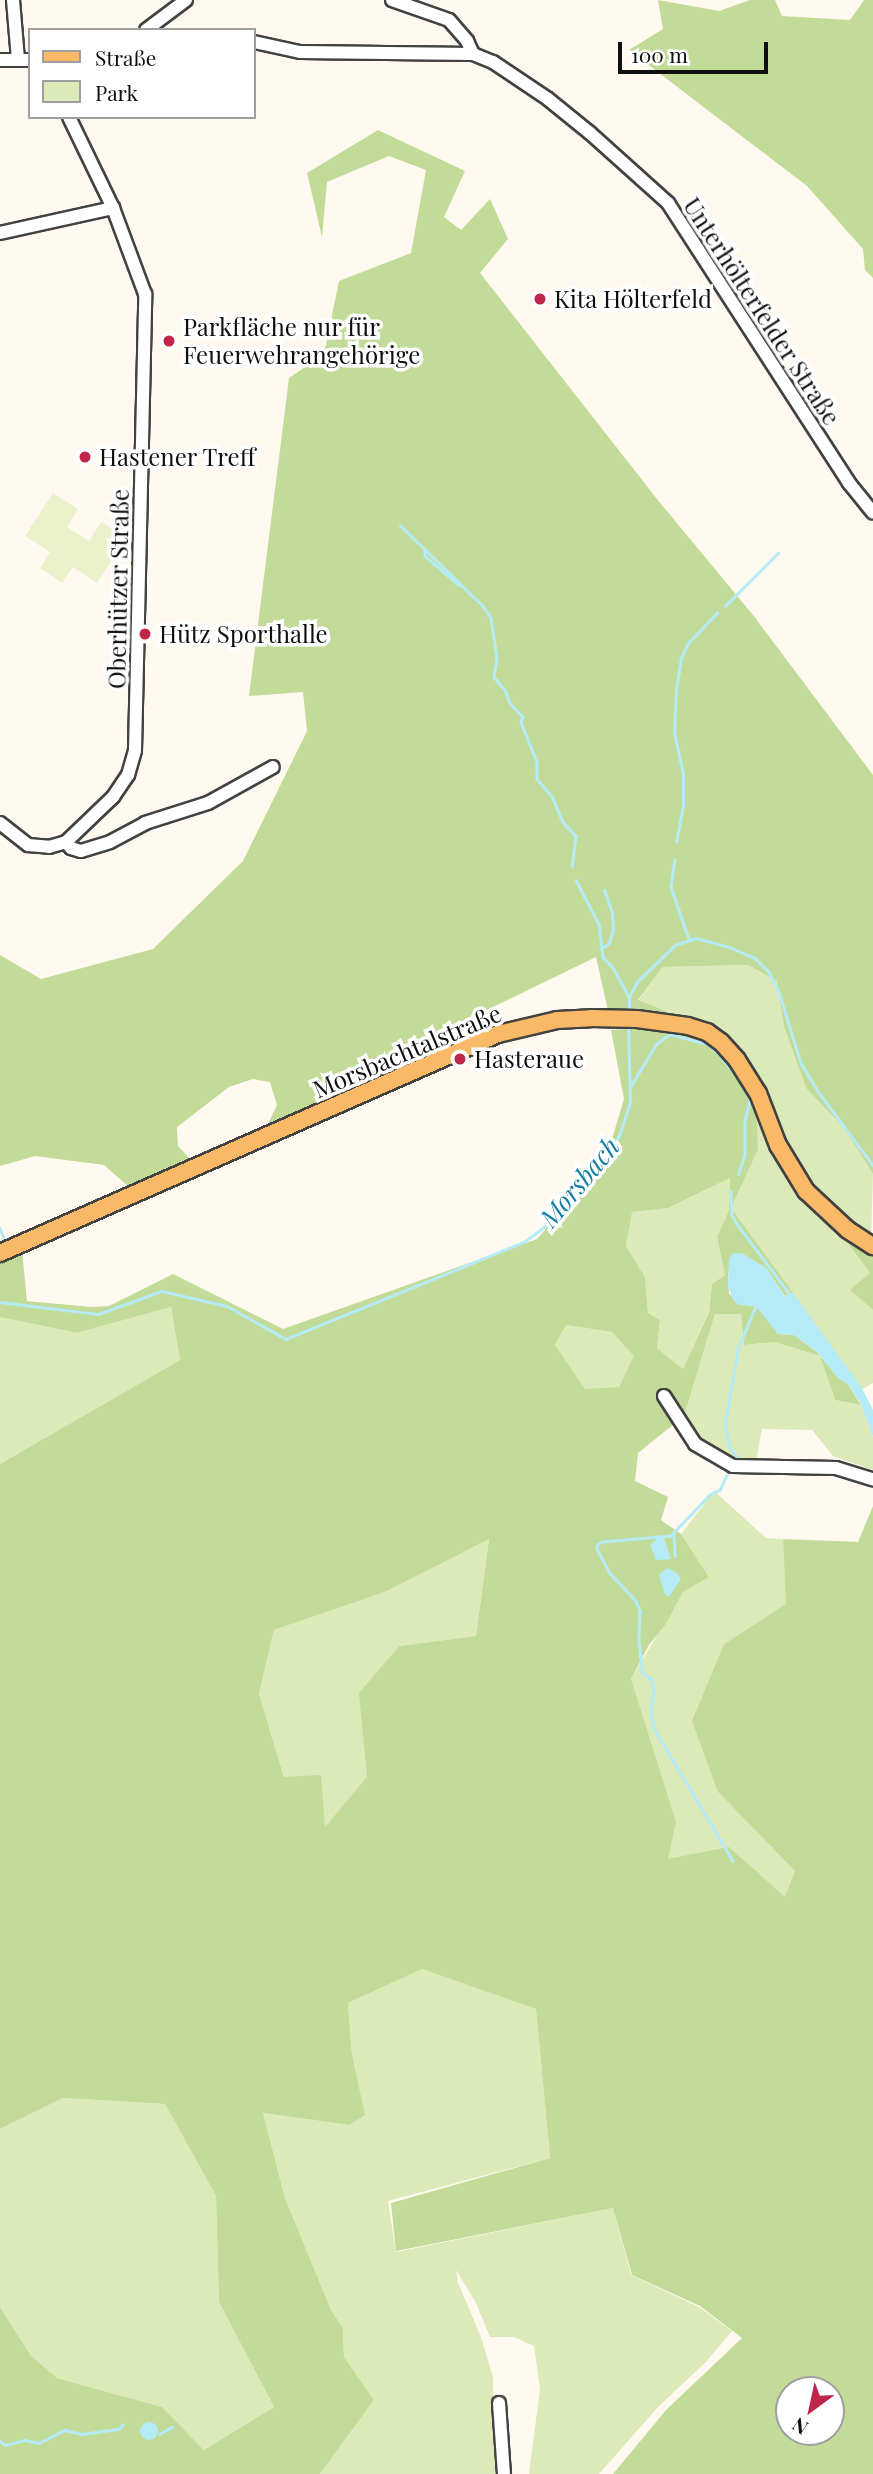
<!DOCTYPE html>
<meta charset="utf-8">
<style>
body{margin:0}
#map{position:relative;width:873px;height:2474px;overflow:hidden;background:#fff9f0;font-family:"Playfair Display",serif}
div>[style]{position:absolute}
.green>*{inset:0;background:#dceab9}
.forest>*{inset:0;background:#c3db98}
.pitch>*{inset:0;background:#ebf1cb}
.water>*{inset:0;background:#b4ebf7}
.round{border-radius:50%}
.stream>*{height:2.5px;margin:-1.25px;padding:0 1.25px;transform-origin:1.25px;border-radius:1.25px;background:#b4ebf7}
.roads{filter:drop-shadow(2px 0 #424242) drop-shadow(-2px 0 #424242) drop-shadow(0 2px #424242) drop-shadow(0 -2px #424242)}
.minor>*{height:12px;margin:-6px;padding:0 6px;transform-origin:6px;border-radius:6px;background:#fff}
.major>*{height:16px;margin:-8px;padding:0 8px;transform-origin:8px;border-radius:8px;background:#f9b966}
.dots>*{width:19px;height:19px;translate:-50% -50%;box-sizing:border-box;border:4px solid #fff;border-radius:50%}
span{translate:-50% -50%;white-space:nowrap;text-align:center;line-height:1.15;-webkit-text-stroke:7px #fff;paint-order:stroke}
.poi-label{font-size:24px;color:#0f0f0f}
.left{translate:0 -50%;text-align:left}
.street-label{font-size:24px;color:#0f0f0f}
.water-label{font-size:26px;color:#1680a2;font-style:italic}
.legend{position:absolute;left:28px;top:28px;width:228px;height:91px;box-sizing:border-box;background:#fff;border:2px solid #9f9f9f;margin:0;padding:9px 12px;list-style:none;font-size:21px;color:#0f0f0f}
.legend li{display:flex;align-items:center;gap:14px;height:35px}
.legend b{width:35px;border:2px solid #9f9f9f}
.north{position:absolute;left:775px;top:2376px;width:70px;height:70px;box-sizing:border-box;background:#fff;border:2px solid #9f9f9f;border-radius:50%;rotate:213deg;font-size:19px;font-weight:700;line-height:28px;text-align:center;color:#0f0f0f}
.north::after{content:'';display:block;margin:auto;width:24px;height:32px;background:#c0254a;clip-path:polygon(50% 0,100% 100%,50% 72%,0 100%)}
.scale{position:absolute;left:618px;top:42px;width:150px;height:32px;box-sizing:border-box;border:4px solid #0f0f0f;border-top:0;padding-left:9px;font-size:21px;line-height:24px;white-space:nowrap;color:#0f0f0f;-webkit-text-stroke:5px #fff;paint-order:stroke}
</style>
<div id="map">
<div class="green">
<div style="clip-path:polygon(748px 965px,777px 981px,784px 1027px,806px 1088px,844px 1128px,873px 1174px,870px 1274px,851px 1290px,873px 1310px,873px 1383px,861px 1390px,731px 1208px,758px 1150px,672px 1031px,670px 1012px,638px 1001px,663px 967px)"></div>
<div style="clip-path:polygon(730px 1178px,729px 1210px,717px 1237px,725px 1275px,712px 1284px,709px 1311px,683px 1369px,657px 1348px,660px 1320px,648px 1313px,645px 1277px,626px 1246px,631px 1212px,668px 1208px)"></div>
<div style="clip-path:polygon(171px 1307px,180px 1360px,0 1464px,0 1317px,77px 1333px)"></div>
<div style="clip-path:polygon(715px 1314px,741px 1314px,744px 1345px,775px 1342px,820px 1356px,835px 1400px,861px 1405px,873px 1437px,873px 1470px,833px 1456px,812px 1430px,762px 1429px,756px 1461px,733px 1461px,702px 1446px,684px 1416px)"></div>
<div style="clip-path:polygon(566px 1325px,612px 1332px,635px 1356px,619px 1387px,585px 1390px,555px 1345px)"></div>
<div style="clip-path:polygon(714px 1491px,766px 1538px,783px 1539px,787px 1604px,724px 1644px,718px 1792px,795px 1871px,785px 1897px,668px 1860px,631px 1679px,683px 1592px,709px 1577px,681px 1534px)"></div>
<div style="clip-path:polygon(489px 1538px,476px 1636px,399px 1646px,360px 1693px,368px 1777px,324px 1828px,284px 1777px,259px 1694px,274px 1630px,385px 1592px)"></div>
<div style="clip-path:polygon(422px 1969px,536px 2009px,550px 2158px,388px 2201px,396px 2252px,613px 2208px,631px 2275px,699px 2307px,732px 2331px,706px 2362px,658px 2407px,599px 2474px,529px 2474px,540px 2389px,534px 2346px,514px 2337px,490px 2337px,475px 2301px,456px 2270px,458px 2283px,481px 2337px,493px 2377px,493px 2432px,500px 2474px,320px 2474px,374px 2400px,344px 2357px,343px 2328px,331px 2310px,285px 2198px,263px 2113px,349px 2125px,352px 2055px,348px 2003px)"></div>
<div style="clip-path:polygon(63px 2098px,165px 2104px,216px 2196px,219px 2302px,274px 2407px,204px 2450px,162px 2407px,57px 2378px,31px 2356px,0 2307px,0 2129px)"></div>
</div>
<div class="forest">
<div style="clip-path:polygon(658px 0,719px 11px,750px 0,775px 0,782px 16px,850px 20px,864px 0,873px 0,873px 278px,865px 270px,863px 249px,807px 186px,629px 50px,663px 29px)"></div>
<div style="clip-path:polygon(378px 130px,465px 171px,444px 217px,461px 230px,490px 199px,508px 239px,480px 273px,657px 499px,753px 615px,873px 775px,873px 1174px,844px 1128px,806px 1088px,784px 1027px,777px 981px,748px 965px,663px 967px,638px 1000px,671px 1013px,608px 1011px,596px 957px,458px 1024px,430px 1042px,423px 1060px,266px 1128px,277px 1105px,270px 1082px,253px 1079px,229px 1087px,177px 1127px,178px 1146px,193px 1162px,129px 1187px,104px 1165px,35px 1156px,0 1166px,0 955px,41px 979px,153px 949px,243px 861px,307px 731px,303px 692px,249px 696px,289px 378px,324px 354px,339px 281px,411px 253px,426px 170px,389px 156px,327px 182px,322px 237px,307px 173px)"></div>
<div style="clip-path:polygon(evenodd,639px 1028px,672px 1031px,704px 1040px,731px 1062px,756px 1107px,758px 1150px,731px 1208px,793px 1293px,785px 1296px,766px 1268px,740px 1253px,733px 1253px,728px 1274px,729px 1294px,749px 1306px,756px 1305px,762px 1310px,778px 1334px,794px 1335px,817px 1352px,839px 1379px,846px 1381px,861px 1405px,835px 1400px,820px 1356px,775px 1342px,744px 1345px,741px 1314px,715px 1314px,684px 1416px,638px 1453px,635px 1481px,668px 1497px,661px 1520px,681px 1534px,709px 1577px,683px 1592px,665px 1625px,649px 1645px,631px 1679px,676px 1822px,668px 1859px,729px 1847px,785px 1897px,795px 1871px,718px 1792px,692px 1721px,724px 1644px,786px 1604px,783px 1539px,858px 1542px,873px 1506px,873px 2474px,613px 2474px,666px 2410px,742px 2338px,700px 2306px,632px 2275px,613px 2208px,396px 2251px,391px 2203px,550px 2158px,536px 2009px,422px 1969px,348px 2003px,352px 2055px,365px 2115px,349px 2125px,263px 2113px,285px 2198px,331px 2310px,343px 2328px,344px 2357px,374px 2400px,320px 2474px,0 2474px,0 2307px,31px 2356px,57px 2378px,162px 2407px,204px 2450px,274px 2407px,219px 2302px,216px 2196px,165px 2104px,63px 2098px,0 2129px,0 1464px,180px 1360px,171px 1307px,77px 1333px,0 1317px,0 1260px,22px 1250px,27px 1301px,91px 1307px,109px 1306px,173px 1274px,283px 1329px,537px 1239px,606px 1159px,624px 1099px,611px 1030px,639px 1028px,730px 1178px,729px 1210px,717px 1237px,725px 1275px,712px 1284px,709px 1312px,683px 1369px,657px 1348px,660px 1320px,648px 1313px,645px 1277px,626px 1246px,632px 1212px,668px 1208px,730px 1178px,639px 1028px,566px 1325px,612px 1332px,634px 1356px,619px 1387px,585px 1389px,555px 1345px,566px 1325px,639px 1028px,489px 1539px,476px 1636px,399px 1646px,359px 1693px,367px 1777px,325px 1827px,321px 1775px,284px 1777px,259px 1694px,274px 1630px,385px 1592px,489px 1539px,639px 1028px,789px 2390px,831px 2390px,831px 2432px,789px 2432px,789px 2390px)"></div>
<div style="clip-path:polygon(843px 1236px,873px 1249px,873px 1310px,850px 1290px,870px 1273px)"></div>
</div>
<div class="pitch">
<div style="clip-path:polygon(53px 493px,78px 509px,67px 527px,89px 541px,101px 522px,126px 538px,97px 583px,73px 567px,62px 583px,40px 568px,50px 552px,25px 536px)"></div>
</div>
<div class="water">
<div style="clip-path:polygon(742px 1253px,766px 1268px,785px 1296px,793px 1293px,862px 1388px,873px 1410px,873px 1437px,860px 1402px,848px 1384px,839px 1379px,817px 1352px,794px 1335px,778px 1334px,756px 1306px,739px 1305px,733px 1300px,728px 1286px,729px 1259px,733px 1253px)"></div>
<div style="clip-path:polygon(659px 1537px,664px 1538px,671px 1559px,656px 1560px,650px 1545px)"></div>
<div style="clip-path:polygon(667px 1568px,677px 1573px,681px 1579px,669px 1597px,665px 1594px,659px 1575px)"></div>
<div class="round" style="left:140px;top:2422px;width:18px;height:18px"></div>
</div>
<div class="stream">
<div style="left:400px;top:525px;width:116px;rotate:44.3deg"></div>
<div style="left:483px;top:606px;width:14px;rotate:56deg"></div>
<div style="left:491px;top:618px;width:40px;rotate:81.5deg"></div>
<div style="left:497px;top:658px;width:19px;rotate:99deg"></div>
<div style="left:494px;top:677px;width:17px;rotate:50deg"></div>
<div style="left:505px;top:690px;width:14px;rotate:69deg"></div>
<div style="left:510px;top:703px;width:19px;rotate:47deg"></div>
<div style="left:523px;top:717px;width:5px;rotate:112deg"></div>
<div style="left:521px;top:722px;width:43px;rotate:68.2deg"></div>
<div style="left:537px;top:762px;width:17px;rotate:90deg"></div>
<div style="left:537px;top:779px;width:23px;rotate:49deg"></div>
<div style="left:552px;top:796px;width:28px;rotate:67deg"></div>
<div style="left:563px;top:822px;width:19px;rotate:47deg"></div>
<div style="left:576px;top:836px;width:31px;rotate:97deg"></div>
<div style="left:425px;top:549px;width:7px;rotate:90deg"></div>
<div style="left:425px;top:556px;width:45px;rotate:40.5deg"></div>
<div style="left:725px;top:606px;width:75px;rotate:-45deg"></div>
<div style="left:676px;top:842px;width:37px;rotate:-79deg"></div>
<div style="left:683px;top:806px;width:32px;rotate:-90deg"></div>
<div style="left:683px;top:774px;width:43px;rotate:-102.1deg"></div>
<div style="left:674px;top:732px;width:42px;rotate:-87.3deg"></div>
<div style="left:676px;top:690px;width:32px;rotate:-81deg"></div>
<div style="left:681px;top:658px;width:17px;rotate:-65deg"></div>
<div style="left:688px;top:643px;width:42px;rotate:-46deg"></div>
<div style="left:675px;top:859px;width:28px;rotate:98deg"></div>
<div style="left:671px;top:887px;width:55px;rotate:70.9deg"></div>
<div style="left:576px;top:880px;width:50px;rotate:62.4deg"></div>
<div style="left:599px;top:924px;width:33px;rotate:83deg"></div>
<div style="left:603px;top:957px;width:16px;rotate:47deg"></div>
<div style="left:614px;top:969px;width:32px;rotate:62deg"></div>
<div style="left:601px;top:949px;width:10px;rotate:-37deg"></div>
<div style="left:609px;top:943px;width:15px;rotate:-74deg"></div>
<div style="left:613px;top:929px;width:16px;rotate:-94deg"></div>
<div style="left:612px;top:913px;width:24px;rotate:-109deg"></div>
<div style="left:629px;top:1014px;width:17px;rotate:-90deg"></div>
<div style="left:629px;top:997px;width:17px;rotate:-62deg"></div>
<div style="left:637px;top:982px;width:53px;rotate:-44.2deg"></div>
<div style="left:675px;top:945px;width:22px;rotate:-18deg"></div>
<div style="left:696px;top:938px;width:34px;rotate:15deg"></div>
<div style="left:729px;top:947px;width:28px;rotate:23deg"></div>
<div style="left:755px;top:958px;width:20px;rotate:45deg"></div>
<div style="left:769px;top:972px;width:22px;rotate:63deg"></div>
<div style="left:779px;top:992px;width:74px;rotate:72.8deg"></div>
<div style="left:801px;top:1063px;width:31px;rotate:59deg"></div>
<div style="left:817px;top:1090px;width:94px;rotate:53.3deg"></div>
<div style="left:630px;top:1087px;width:50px;rotate:-58.8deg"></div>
<div style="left:656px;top:1044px;width:17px;rotate:-36deg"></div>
<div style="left:670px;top:1034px;width:39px;rotate:15deg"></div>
<div style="left:708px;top:1044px;width:12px;rotate:42deg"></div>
<div style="left:717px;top:1052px;width:43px;rotate:50.7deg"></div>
<div style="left:744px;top:1085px;width:16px;rotate:68deg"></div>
<div style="left:750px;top:1100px;width:23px;rotate:103deg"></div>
<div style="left:745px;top:1122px;width:33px;rotate:90deg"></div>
<div style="left:745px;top:1155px;width:20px;rotate:108deg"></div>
<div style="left:731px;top:1191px;width:24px;rotate:88deg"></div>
<div style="left:732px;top:1215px;width:10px;rotate:61deg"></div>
<div style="left:737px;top:1224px;width:91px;rotate:53deg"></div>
<div style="left:0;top:1228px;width:17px;rotate:69deg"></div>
<div style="left:0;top:1302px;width:99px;rotate:7deg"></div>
<div style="left:98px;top:1314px;width:68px;rotate:-19.8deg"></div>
<div style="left:162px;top:1291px;width:67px;rotate:13deg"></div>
<div style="left:227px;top:1306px;width:68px;rotate:29.2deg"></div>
<div style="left:286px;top:1339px;width:257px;rotate:-22.2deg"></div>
<div style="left:524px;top:1242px;width:39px;rotate:-37deg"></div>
<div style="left:555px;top:1219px;width:55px;rotate:-49.4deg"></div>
<div style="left:591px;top:1177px;width:50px;rotate:-55.7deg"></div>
<div style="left:619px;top:1136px;width:36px;rotate:-72deg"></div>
<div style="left:630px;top:1102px;width:78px;rotate:-91.5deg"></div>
<div style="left:736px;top:1457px;width:13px;rotate:-122deg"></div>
<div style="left:729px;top:1446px;width:22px;rotate:-100deg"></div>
<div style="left:725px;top:1424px;width:77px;rotate:-80.3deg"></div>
<div style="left:738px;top:1348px;width:47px;rotate:-67.3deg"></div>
<div style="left:729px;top:1471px;width:21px;rotate:115deg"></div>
<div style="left:720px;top:1490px;width:11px;rotate:153deg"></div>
<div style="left:710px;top:1495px;width:57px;rotate:133.6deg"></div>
<div style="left:671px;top:1536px;width:68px;rotate:175deg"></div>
<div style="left:603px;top:1542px;width:5px;rotate:158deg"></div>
<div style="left:598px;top:1544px;width:5px;rotate:101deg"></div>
<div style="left:597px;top:1549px;width:27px;rotate:62deg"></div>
<div style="left:610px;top:1573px;width:38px;rotate:47deg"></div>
<div style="left:636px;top:1601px;width:11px;rotate:68deg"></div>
<div style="left:640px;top:1611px;width:31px;rotate:92deg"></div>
<div style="left:639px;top:1642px;width:31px;rotate:83deg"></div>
<div style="left:643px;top:1673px;width:10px;rotate:37deg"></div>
<div style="left:651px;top:1679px;width:10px;rotate:73deg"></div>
<div style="left:654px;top:1689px;width:26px;rotate:97deg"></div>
<div style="left:651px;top:1715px;width:16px;rotate:75deg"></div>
<div style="left:655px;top:1730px;width:152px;rotate:59.2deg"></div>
<div style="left:674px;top:1534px;width:22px;rotate:87deg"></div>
<div style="left:159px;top:2434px;width:15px;rotate:-28deg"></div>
<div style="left:0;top:2441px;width:6px;rotate:39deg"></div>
<div style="left:5px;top:2445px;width:21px;rotate:-14deg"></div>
<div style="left:25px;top:2440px;width:14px;rotate:12deg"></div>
<div style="left:39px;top:2443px;width:29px;rotate:-27deg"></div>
<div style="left:65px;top:2430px;width:17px;rotate:13deg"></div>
<div style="left:82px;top:2434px;width:37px;rotate:-8deg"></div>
<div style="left:119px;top:2429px;width:6px;rotate:-51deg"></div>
</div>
<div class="roads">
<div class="minor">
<div style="left:13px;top:0;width:60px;rotate:85.2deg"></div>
<div style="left:392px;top:0;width:60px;rotate:19.3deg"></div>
<div style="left:449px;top:20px;width:28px;rotate:49deg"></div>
<div style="left:467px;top:41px;width:14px;rotate:65deg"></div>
<div style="left:146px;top:30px;width:50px;rotate:-36.9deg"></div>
<div style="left:254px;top:42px;width:47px;rotate:12.3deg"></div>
<div style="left:300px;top:52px;width:173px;rotate:0.7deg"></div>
<div style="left:473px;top:54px;width:22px;rotate:22deg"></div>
<div style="left:493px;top:62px;width:66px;rotate:33.9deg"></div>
<div style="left:548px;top:99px;width:54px;rotate:39deg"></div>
<div style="left:590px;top:133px;width:105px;rotate:41.9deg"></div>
<div style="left:668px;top:203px;width:333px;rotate:57.1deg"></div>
<div style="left:849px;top:483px;width:38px;rotate:51deg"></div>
<div style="left:0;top:60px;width:30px"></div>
<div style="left:0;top:233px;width:116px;rotate:-12.5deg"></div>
<div style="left:0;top:823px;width:36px;rotate:38deg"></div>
<div style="left:28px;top:845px;width:21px;rotate:5deg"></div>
<div style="left:49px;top:847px;width:18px;rotate:-16deg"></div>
<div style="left:66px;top:842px;width:65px;rotate:-43.8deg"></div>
<div style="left:113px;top:797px;width:27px;rotate:-56deg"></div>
<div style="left:128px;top:775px;width:26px;rotate:-74deg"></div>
<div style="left:135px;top:750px;width:456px;rotate:-88.7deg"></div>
<div style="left:145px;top:294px;width:92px;rotate:-110.4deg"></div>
<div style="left:113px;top:208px;width:101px;rotate:-115.8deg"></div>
<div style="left:66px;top:842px;width:8px;rotate:50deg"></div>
<div style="left:71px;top:848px;width:10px;rotate:17deg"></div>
<div style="left:81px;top:851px;width:30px;rotate:-17deg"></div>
<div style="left:110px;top:842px;width:40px;rotate:-28deg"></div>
<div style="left:145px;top:823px;width:66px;rotate:-17.6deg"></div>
<div style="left:208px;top:803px;width:74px;rotate:-29deg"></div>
<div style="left:664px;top:1396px;width:57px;rotate:57.1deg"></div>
<div style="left:695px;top:1444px;width:44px;rotate:30.1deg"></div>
<div style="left:733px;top:1466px;width:103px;rotate:1.1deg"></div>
<div style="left:836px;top:1468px;width:39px;rotate:17deg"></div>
<div style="left:499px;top:2403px;width:71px;rotate:86deg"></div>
</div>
<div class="major">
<div style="left:0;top:1253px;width:544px;rotate:-23.74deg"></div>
<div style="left:498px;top:1034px;width:61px;rotate:-13.3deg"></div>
<div style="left:557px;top:1020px;width:34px;rotate:-3deg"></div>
<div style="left:591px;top:1018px;width:46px;rotate:1.2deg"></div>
<div style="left:637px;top:1019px;width:51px;rotate:7.8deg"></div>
<div style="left:688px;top:1026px;width:20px;rotate:18deg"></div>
<div style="left:707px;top:1032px;width:17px;rotate:36deg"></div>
<div style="left:721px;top:1042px;width:24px;rotate:48deg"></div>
<div style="left:737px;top:1060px;width:39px;rotate:58deg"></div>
<div style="left:758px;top:1093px;width:56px;rotate:69deg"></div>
<div style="left:778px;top:1145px;width:54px;rotate:58.7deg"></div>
<div style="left:806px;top:1191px;width:57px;rotate:42.9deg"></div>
<div style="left:848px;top:1230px;width:30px;rotate:33deg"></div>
</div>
</div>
<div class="dots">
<div style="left:540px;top:299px;background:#c0254a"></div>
<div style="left:169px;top:341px;background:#c0254a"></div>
<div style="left:85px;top:457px;background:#c0254a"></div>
<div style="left:145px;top:634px;background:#c0254a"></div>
<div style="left:460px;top:1059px;background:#c0254a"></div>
</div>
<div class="poi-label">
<span class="left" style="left:554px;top:299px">Kita Hölterfeld</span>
<span class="left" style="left:183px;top:341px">Parkfläche nur für<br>Feuerwehrangehörige</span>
<span class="left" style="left:99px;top:457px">Hastener Treff</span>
<span class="left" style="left:159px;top:634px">Hütz Sporthalle</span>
<span class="left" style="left:474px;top:1059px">Hasteraue</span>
</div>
<div class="street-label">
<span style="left:762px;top:311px;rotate:57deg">Unterhölterfelder Straße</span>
<span style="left:118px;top:589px;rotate:-89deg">Oberhützer Straße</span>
<span style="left:407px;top:1051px;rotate:-23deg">Morsbachtalstraße</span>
</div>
<div class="water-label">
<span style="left:579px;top:1182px;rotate:-50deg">Morsbach</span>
</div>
<ul class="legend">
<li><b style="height:9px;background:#f9b966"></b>Straße</li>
<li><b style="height:19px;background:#dceab9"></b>Park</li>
</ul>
<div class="north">N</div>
<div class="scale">100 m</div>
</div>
